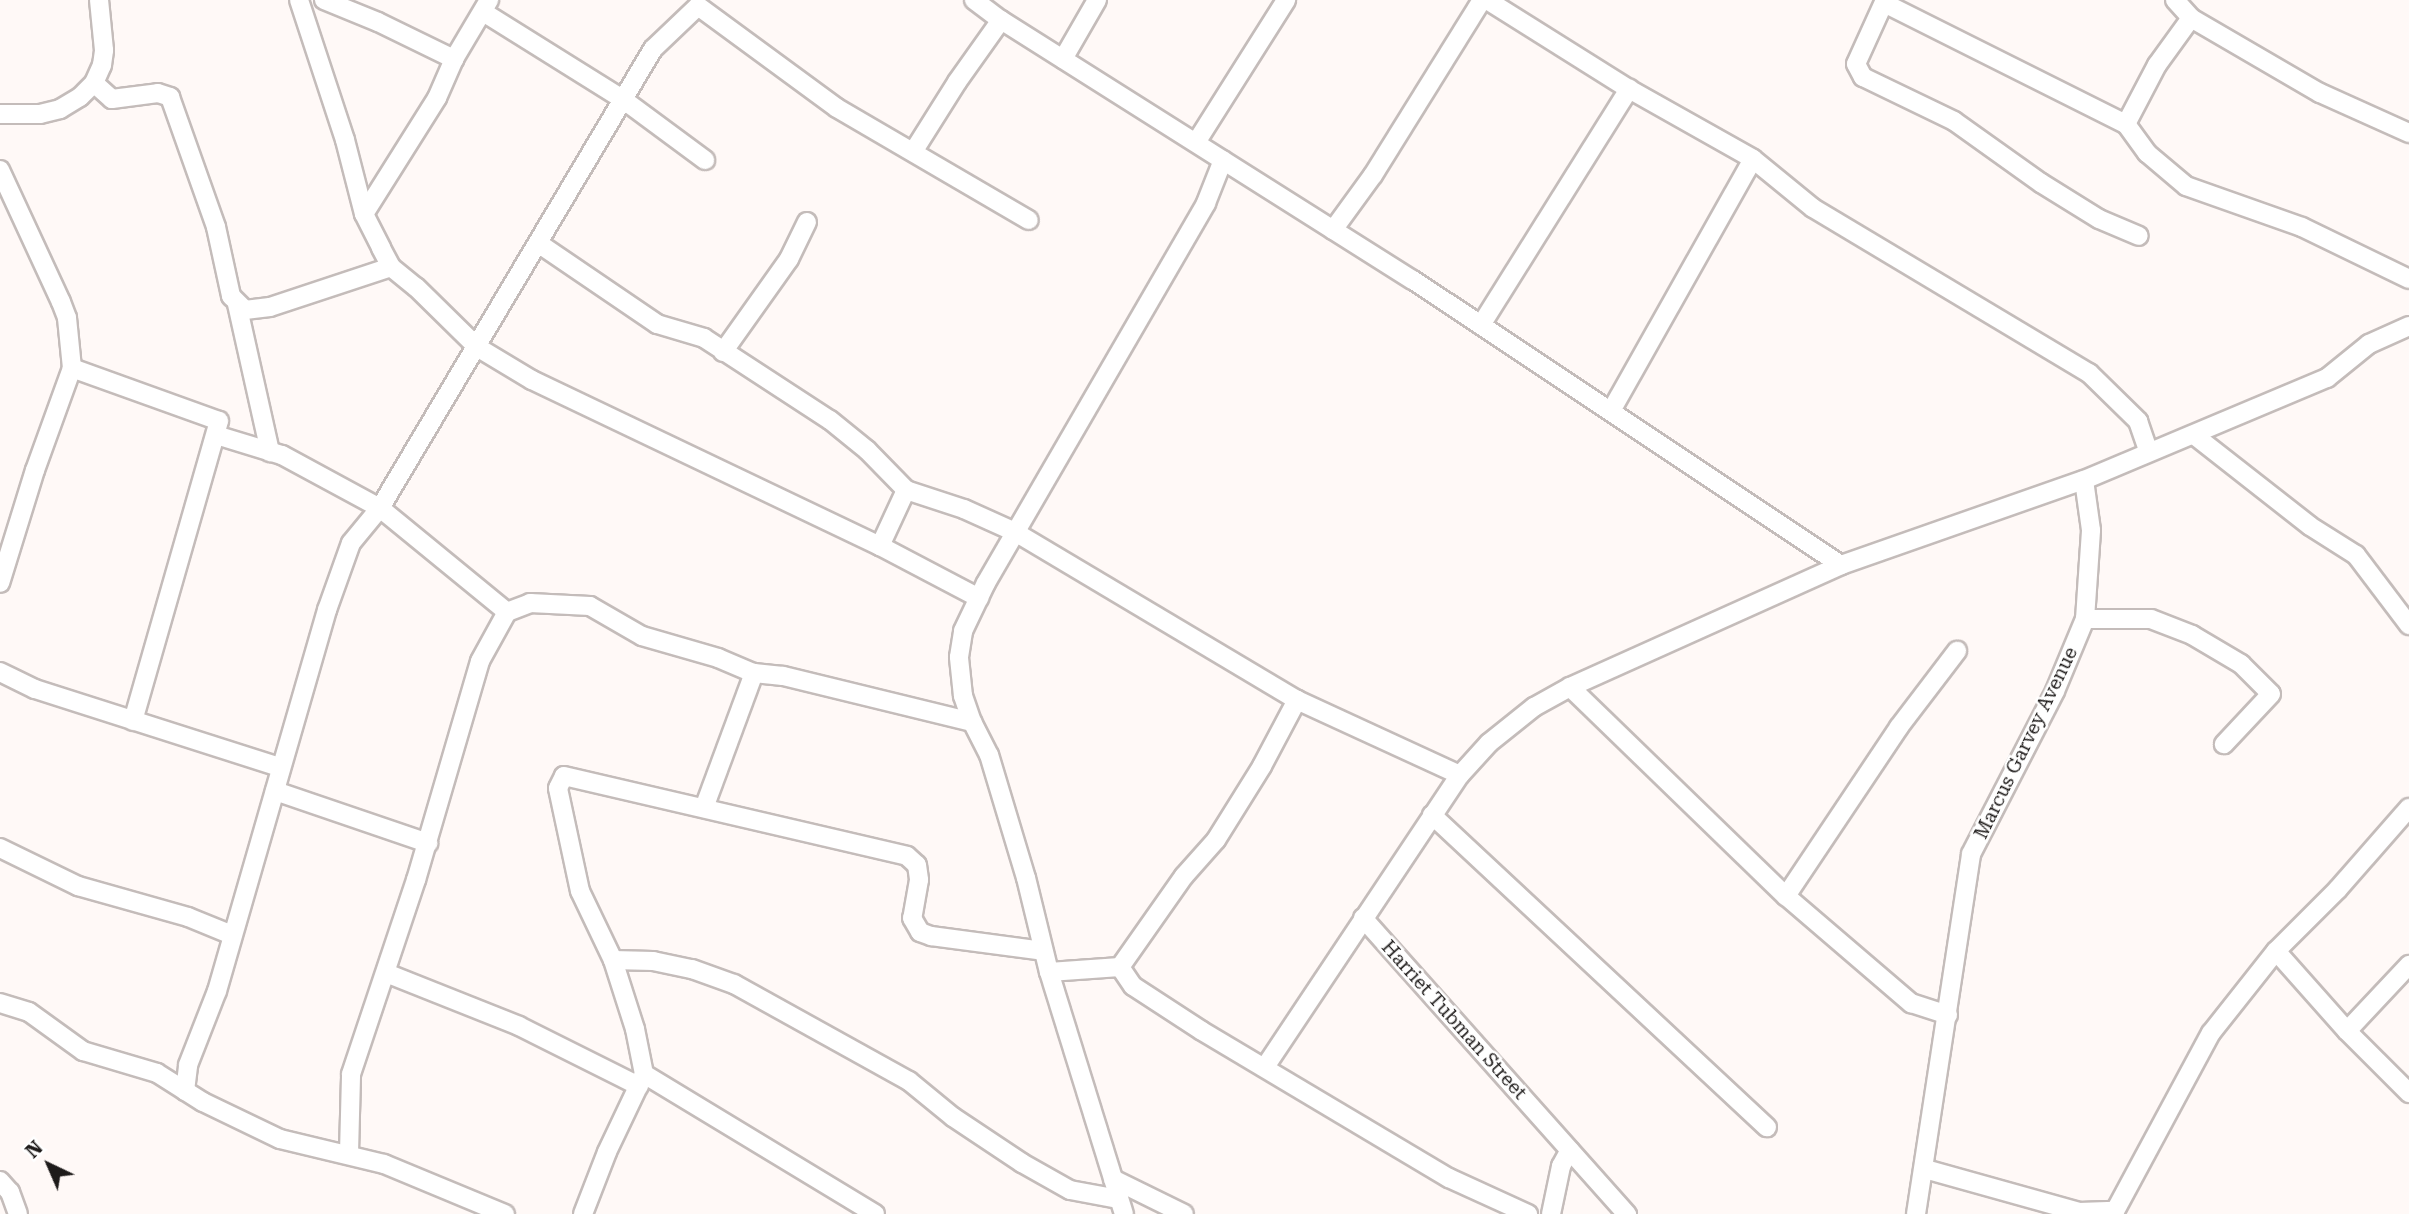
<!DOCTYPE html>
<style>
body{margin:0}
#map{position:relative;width:2409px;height:1214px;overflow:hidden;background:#fff9f7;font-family:"Roboto Serif",serif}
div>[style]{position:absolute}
.roads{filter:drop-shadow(2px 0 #c4bcba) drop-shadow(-2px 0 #c4bcba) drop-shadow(0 2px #c4bcba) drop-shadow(0 -2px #c4bcba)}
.minor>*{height:18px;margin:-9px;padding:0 9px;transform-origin:9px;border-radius:9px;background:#fff}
span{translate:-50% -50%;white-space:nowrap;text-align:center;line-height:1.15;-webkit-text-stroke:5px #fff;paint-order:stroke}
.street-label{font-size:19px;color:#1e1b1a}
.north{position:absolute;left:14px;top:1130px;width:70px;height:70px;-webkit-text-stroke:5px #fff;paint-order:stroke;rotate:316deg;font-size:19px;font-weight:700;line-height:28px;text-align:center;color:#1e1b1a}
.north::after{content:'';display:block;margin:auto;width:24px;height:32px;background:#1e1b1a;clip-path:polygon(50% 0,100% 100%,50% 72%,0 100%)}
</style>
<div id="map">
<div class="roads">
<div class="minor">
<div style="left:299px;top:0;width:147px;rotate:71.8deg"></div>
<div style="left:345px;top:140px;width:76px;rotate:75.6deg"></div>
<div style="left:364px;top:214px;width:38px;rotate:63deg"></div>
<div style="left:381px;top:248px;width:21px;rotate:62deg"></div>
<div style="left:391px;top:267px;width:32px;rotate:39deg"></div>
<div style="left:416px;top:287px;width:86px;rotate:44.5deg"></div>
<div style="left:477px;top:347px;width:64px;rotate:31deg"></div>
<div style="left:532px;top:380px;width:386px;rotate:25.5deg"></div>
<div style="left:880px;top:546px;width:112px;rotate:27.7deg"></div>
<div style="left:324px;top:0;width:58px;rotate:22.2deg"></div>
<div style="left:378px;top:22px;width:85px;rotate:26deg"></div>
<div style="left:974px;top:0;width:34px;rotate:37deg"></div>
<div style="left:1001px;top:20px;width:487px;rotate:32.3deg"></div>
<div style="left:1413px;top:280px;width:514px;rotate:33.66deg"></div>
<div style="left:1487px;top:0;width:168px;rotate:32.1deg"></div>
<div style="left:1629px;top:89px;width:142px;rotate:29.4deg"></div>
<div style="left:1753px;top:159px;width:77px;rotate:39.2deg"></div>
<div style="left:1813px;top:208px;width:322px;rotate:30.9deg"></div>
<div style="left:2089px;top:373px;width:69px;rotate:44.4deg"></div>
<div style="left:2138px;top:421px;width:31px;rotate:71deg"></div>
<div style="left:1885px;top:0;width:70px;rotate:114.4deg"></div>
<div style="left:1856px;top:64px;width:15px;rotate:62deg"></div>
<div style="left:1863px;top:77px;width:101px;rotate:25.8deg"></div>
<div style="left:1954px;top:121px;width:107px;rotate:35.5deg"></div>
<div style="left:2041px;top:183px;width:68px;rotate:31.8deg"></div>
<div style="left:2099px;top:219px;width:43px;rotate:23deg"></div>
<div style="left:2175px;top:0;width:24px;rotate:48deg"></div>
<div style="left:2191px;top:18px;width:149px;rotate:30.2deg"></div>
<div style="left:2320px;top:93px;width:98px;rotate:24.2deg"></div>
<div style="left:1884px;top:3px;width:271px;rotate:26.6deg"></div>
<div style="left:2126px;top:124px;width:36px;rotate:54deg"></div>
<div style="left:2147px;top:153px;width:51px;rotate:40.2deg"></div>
<div style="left:2186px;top:186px;width:123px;rotate:19.5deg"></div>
<div style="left:2302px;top:227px;width:119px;rotate:25.9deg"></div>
<div style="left:483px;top:12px;width:166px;rotate:32deg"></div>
<div style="left:624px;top:100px;width:101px;rotate:36.5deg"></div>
<div style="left:1063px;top:59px;width:68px;rotate:-60deg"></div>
<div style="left:94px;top:83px;width:24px;rotate:42deg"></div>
<div style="left:112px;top:99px;width:46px;rotate:-7.4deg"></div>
<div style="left:158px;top:93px;width:13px;rotate:18deg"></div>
<div style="left:170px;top:97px;width:138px;rotate:70.5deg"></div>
<div style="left:216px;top:227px;width:71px;rotate:77.7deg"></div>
<div style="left:231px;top:296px;width:20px;rotate:45deg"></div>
<div style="left:245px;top:310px;width:25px;rotate:-7deg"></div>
<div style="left:270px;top:307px;width:127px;rotate:-18.3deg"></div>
<div style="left:0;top:114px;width:40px"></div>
<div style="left:40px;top:114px;width:21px;rotate:-14deg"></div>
<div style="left:60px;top:109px;width:23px;rotate:-31deg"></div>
<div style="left:80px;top:97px;width:20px;rotate:-45deg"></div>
<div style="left:94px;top:83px;width:20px;rotate:-66deg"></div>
<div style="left:102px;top:65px;width:15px;rotate:-82deg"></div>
<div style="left:104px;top:50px;width:50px;rotate:-95.7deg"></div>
<div style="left:2126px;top:124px;width:67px;rotate:-62.3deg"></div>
<div style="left:2157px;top:65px;width:58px;rotate:-54.1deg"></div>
<div style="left:1197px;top:141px;width:167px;rotate:-57.7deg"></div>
<div style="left:913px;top:152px;width:83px;rotate:-57.8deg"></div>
<div style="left:957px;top:82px;width:76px;rotate:-54.6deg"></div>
<div style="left:0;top:170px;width:145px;rotate:65.2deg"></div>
<div style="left:61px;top:302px;width:17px;rotate:69deg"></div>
<div style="left:67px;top:318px;width:50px;rotate:84.3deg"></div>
<div style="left:72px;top:368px;width:109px;rotate:109.9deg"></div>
<div style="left:35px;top:470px;width:118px;rotate:107.2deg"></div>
<div style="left:364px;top:214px;width:137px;rotate:-57.8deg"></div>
<div style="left:437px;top:98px;width:43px;rotate:-66.4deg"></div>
<div style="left:454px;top:59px;width:69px;rotate:-59.3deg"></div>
<div style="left:1333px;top:230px;width:68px;rotate:-54deg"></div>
<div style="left:1373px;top:175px;width:206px;rotate:-58.1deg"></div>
<div style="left:538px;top:243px;width:144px;rotate:34.2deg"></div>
<div style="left:657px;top:324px;width:49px;rotate:16.6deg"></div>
<div style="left:704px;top:338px;width:150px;rotate:33.1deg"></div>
<div style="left:830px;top:420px;width:48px;rotate:39deg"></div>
<div style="left:867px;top:450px;width:56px;rotate:45.7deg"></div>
<div style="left:906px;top:490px;width:61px;rotate:18.1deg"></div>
<div style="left:964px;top:509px;width:56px;rotate:24.3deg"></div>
<div style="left:1015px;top:532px;width:328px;rotate:30.8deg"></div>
<div style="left:1297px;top:700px;width:179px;rotate:24.7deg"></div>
<div style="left:237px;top:304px;width:152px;rotate:77.4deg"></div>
<div style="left:1481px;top:325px;width:279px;rotate:-57.9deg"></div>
<div style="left:723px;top:352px;width:114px;rotate:-54.6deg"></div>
<div style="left:789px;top:259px;width:41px;rotate:-64.1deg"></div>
<div style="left:72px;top:368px;width:156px;rotate:19.8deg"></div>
<div style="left:219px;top:421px;width:312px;rotate:106deg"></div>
<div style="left:1611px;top:411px;width:289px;rotate:-60.6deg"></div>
<div style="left:216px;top:435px;width:69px;rotate:16.9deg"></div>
<div style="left:282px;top:455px;width:111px;rotate:28.4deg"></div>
<div style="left:380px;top:508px;width:164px;rotate:39.3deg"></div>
<div style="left:507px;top:612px;width:25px;rotate:-21deg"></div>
<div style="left:530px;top:603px;width:60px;rotate:2.9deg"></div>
<div style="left:590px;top:606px;width:60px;rotate:30deg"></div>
<div style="left:642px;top:636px;width:79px;rotate:16.1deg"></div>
<div style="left:718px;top:658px;width:39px;rotate:23deg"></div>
<div style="left:754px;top:673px;width:29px;rotate:6deg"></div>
<div style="left:783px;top:676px;width:195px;rotate:13.7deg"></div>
<div style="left:2194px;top:435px;width:147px;rotate:38.1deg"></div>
<div style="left:2310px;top:526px;width:54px;rotate:32.2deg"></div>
<div style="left:2356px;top:555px;width:88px;rotate:52.9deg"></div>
<div style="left:880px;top:546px;width:62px;rotate:-65.1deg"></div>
<div style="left:2085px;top:619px;width:66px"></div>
<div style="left:2151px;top:619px;width:44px;rotate:21.3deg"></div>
<div style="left:2192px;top:635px;width:57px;rotate:30.6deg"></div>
<div style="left:2241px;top:664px;width:42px;rotate:45deg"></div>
<div style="left:2271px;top:694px;width:69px;rotate:133.2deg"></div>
<div style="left:0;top:672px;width:39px;rotate:26deg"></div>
<div style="left:35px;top:689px;width:257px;rotate:17.7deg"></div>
<div style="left:1570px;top:687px;width:301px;rotate:44.1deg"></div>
<div style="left:1786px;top:896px;width:165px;rotate:40.6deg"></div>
<div style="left:1911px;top:1003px;width:39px;rotate:18deg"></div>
<div style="left:275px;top:791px;width:162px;rotate:18.8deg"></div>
<div style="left:704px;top:808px;width:144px;rotate:-69.7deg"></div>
<div style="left:1432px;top:815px;width:458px;rotate:43deg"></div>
<div style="left:0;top:848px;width:87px;rotate:26deg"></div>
<div style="left:78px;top:886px;width:114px;rotate:15.7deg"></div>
<div style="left:188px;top:917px;width:48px;rotate:22.2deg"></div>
<div style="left:1786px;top:896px;width:203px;rotate:-56.2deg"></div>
<div style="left:1899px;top:727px;width:96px;rotate:-52.7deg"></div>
<div style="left:1363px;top:918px;width:397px;rotate:48.3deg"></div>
<div style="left:2276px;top:951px;width:107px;rotate:48.4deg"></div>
<div style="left:2347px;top:1031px;width:88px;rotate:45deg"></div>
<div style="left:613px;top:960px;width:40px;rotate:1.4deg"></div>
<div style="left:653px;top:961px;width:40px;rotate:12deg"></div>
<div style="left:692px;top:969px;width:45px;rotate:19.7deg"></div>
<div style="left:734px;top:984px;width:200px;rotate:29deg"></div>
<div style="left:909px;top:1081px;width:57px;rotate:39.3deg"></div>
<div style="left:953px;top:1117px;width:83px;rotate:33.7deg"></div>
<div style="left:1022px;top:1163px;width:55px;rotate:29.4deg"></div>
<div style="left:1070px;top:1190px;width:50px;rotate:10.4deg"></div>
<div style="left:1120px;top:967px;width:23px;rotate:56deg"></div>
<div style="left:1133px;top:986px;width:82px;rotate:33.1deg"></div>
<div style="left:1202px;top:1031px;width:287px;rotate:30.8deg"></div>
<div style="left:1449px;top:1178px;width:87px;rotate:24.5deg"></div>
<div style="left:1049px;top:972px;width:71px;rotate:-4deg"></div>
<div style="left:1120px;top:967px;width:111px;rotate:-54.9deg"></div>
<div style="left:1184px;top:876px;width:48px;rotate:-48.4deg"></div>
<div style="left:1216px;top:840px;width:87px;rotate:-58.1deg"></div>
<div style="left:1262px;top:766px;width:75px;rotate:-62.1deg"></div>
<div style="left:386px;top:973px;width:143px;rotate:21.7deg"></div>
<div style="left:519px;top:1026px;width:134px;rotate:26.6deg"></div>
<div style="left:0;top:1003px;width:30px;rotate:17deg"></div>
<div style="left:29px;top:1012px;width:67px;rotate:35.8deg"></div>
<div style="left:83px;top:1051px;width:77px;rotate:16.6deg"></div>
<div style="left:157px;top:1073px;width:54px;rotate:32.2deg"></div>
<div style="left:203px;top:1102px;width:85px;rotate:25.7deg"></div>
<div style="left:280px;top:1139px;width:107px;rotate:13.5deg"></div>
<div style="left:384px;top:1164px;width:131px;rotate:22.5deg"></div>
<div style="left:2347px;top:1031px;width:91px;rotate:-46.8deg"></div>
<div style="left:1265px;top:1067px;width:351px;rotate:-56.3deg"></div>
<div style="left:1460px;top:775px;width:43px;rotate:-47.8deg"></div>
<div style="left:1489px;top:743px;width:58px;rotate:-38.7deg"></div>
<div style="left:1534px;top:707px;width:41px;rotate:-29.1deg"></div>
<div style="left:1570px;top:687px;width:297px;rotate:-24.2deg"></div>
<div style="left:1841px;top:565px;width:257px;rotate:-19.3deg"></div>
<div style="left:2084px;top:480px;width:264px;rotate:-22.8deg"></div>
<div style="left:2327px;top:378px;width:54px;rotate:-39deg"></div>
<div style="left:2369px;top:344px;width:44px;rotate:-24.2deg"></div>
<div style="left:644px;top:1074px;width:270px;rotate:31.2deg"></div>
<div style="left:185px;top:1091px;width:26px;rotate:-83deg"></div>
<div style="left:188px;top:1065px;width:79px;rotate:-68.6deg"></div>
<div style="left:217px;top:991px;width:397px;rotate:-73.9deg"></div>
<div style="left:327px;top:610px;width:71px;rotate:-70.3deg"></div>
<div style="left:351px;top:543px;width:45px;rotate:-50.4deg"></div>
<div style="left:380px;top:508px;width:534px;rotate:-59.26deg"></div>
<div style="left:653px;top:49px;width:62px;rotate:-43.7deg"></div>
<div style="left:698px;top:6px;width:172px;rotate:36.3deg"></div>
<div style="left:837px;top:108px;width:222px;rotate:30.3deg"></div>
<div style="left:349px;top:1153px;width:79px;rotate:-88.5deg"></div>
<div style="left:351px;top:1074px;width:205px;rotate:-71.5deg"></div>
<div style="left:416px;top:880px;width:228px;rotate:-73.7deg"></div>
<div style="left:480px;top:661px;width:56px;rotate:-61.1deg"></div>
<div style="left:1925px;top:1169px;width:160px;rotate:15.6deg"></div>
<div style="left:2079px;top:1212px;width:36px;rotate:-2deg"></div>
<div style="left:2115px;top:1211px;width:202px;rotate:-61.7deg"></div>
<div style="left:2211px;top:1033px;width:105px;rotate:-51.6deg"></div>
<div style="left:2276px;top:951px;width:88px;rotate:-45deg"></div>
<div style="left:2338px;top:889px;width:108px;rotate:-48.8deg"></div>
<div style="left:1113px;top:1179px;width:79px;rotate:26.2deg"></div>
<div style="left:0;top:1181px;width:15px;rotate:48deg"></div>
<div style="left:10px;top:1192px;width:23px;rotate:70deg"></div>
<div style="left:583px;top:1214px;width:66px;rotate:-68.8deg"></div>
<div style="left:607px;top:1152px;width:86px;rotate:-64.6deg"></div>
<div style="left:644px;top:1074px;width:46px;rotate:-101.3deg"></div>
<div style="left:635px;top:1029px;width:72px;rotate:-107.7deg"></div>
<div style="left:613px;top:960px;width:76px;rotate:-115.6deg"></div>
<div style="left:580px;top:891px;width:105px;rotate:-102.1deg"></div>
<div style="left:558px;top:788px;width:13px;rotate:-63deg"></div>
<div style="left:564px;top:776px;width:352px;rotate:13.1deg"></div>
<div style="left:907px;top:856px;width:13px;rotate:42deg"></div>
<div style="left:917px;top:865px;width:15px;rotate:82deg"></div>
<div style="left:919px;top:880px;width:39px;rotate:100deg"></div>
<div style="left:912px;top:918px;width:16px;rotate:60deg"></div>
<div style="left:920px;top:932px;width:12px;rotate:20deg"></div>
<div style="left:931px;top:936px;width:113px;rotate:7.6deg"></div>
<div style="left:1124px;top:1214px;width:253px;rotate:-107.2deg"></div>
<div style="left:1049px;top:972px;width:97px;rotate:-103.7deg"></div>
<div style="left:1026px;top:878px;width:128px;rotate:-106.7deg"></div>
<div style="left:989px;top:755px;width:37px;rotate:-117deg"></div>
<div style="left:972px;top:722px;width:28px;rotate:-109deg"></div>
<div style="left:963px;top:696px;width:39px;rotate:-96deg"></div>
<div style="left:959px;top:657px;width:26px;rotate:-81deg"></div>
<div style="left:963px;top:631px;width:53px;rotate:-64.4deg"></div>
<div style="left:986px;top:583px;width:439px;rotate:-59.9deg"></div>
<div style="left:1206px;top:203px;width:46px;rotate:-68.4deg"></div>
<div style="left:1551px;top:1214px;width:49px;rotate:-78.2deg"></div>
<div style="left:1561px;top:1166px;width:18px;rotate:-61deg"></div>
<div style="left:1916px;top:1214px;width:364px;rotate:-81.3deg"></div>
<div style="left:1971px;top:854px;width:183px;rotate:-62.7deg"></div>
<div style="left:2055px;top:691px;width:78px;rotate:-67.4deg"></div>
<div style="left:2085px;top:619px;width:89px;rotate:-86.1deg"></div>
<div style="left:2091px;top:530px;width:50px;rotate:-98deg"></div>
</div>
</div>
<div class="street-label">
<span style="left:2026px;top:743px;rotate:-64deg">Marcus Garvey Avenue</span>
<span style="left:1454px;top:1020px;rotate:48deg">Harriet Tubman Street</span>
</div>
<div class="north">N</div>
</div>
